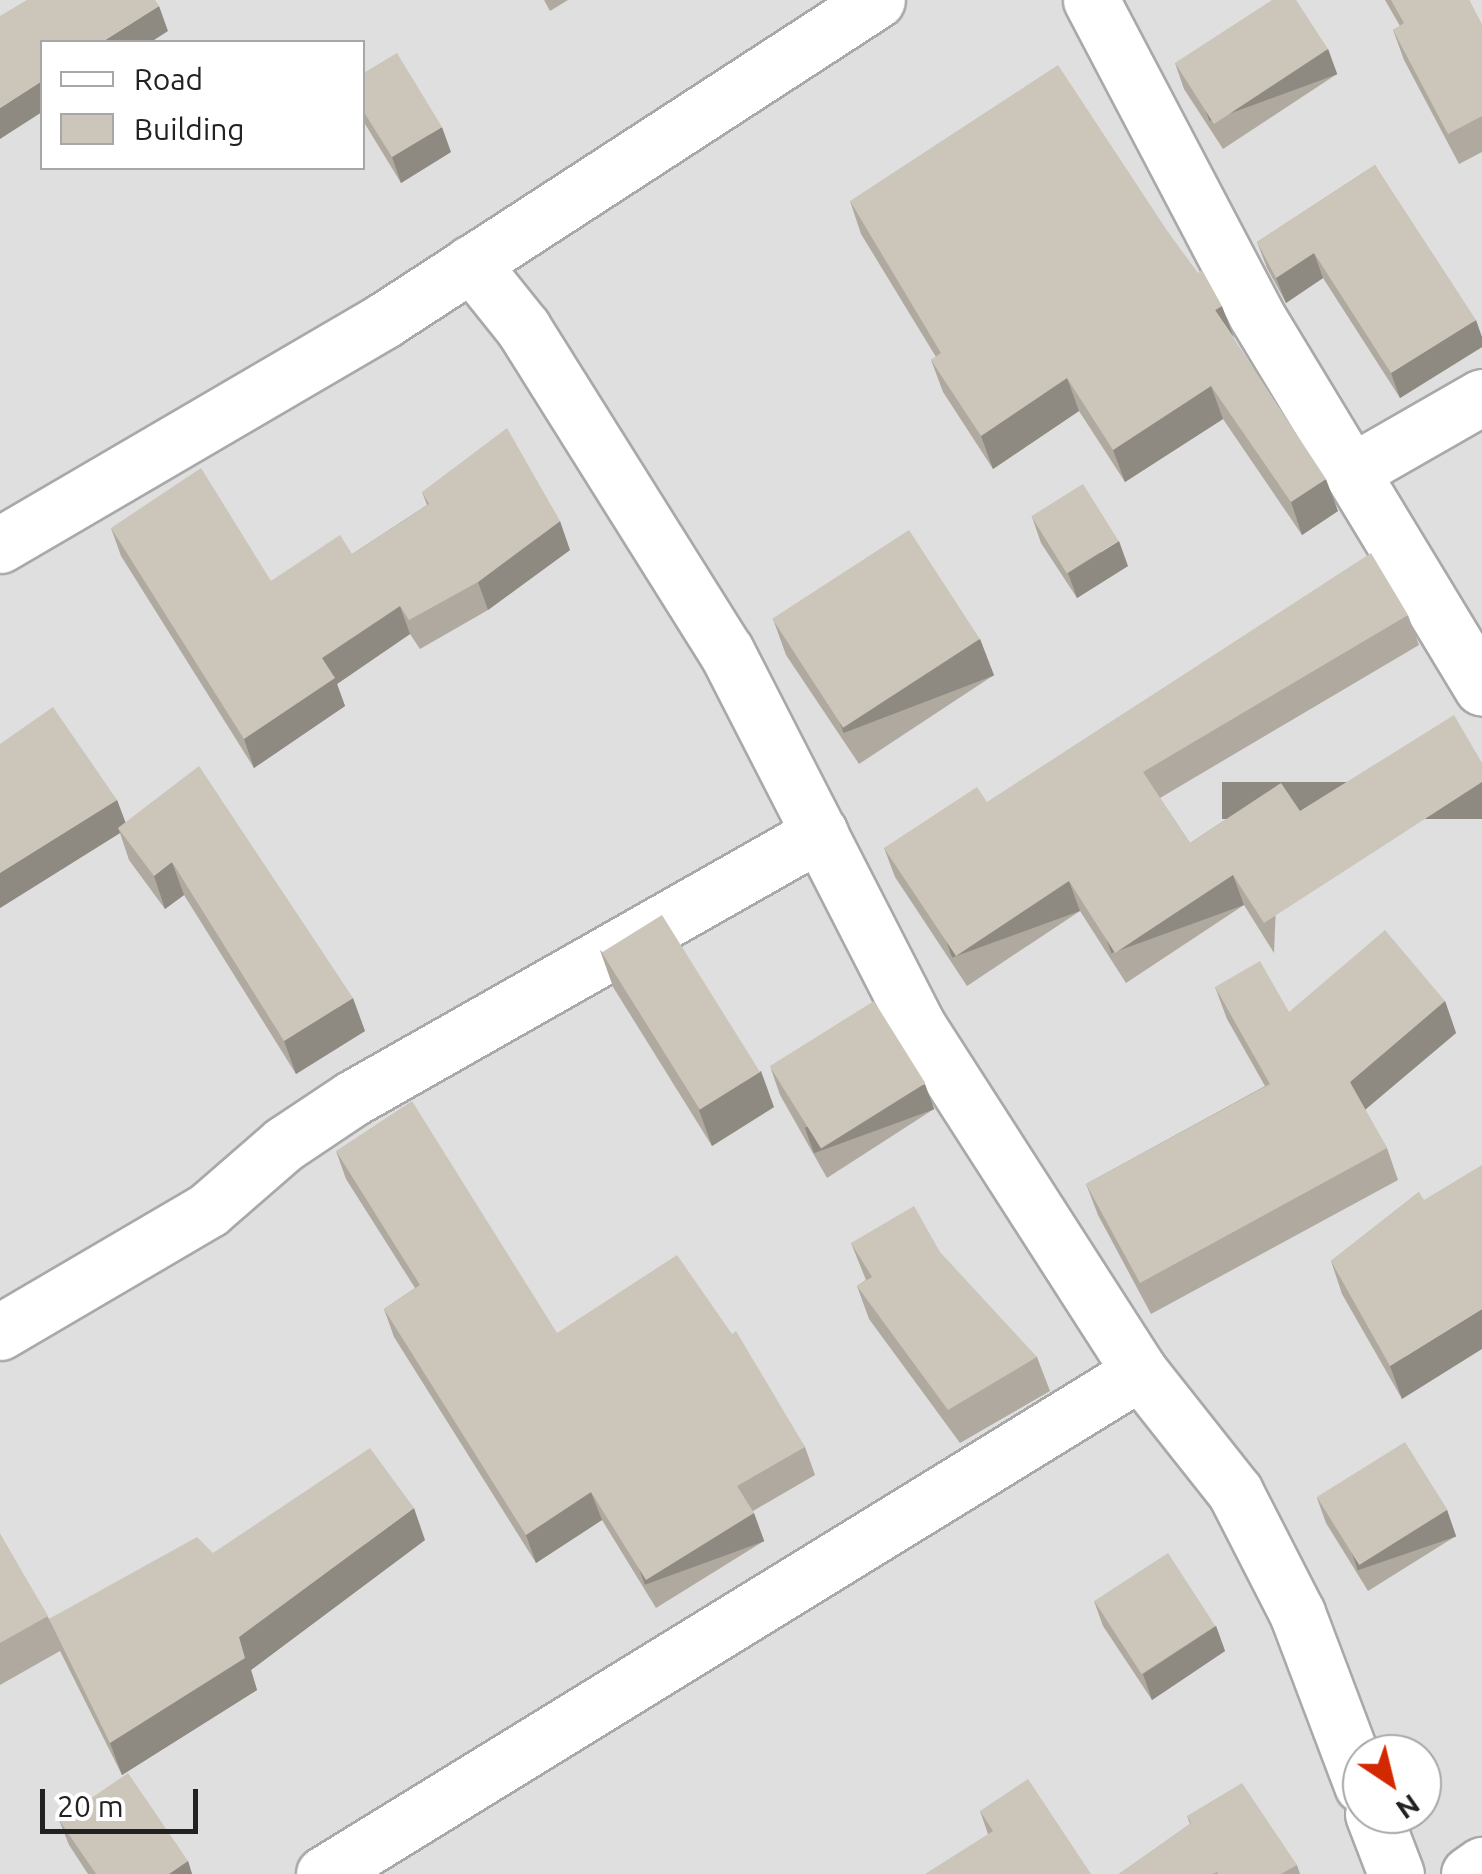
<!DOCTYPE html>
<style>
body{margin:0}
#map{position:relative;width:1482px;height:1874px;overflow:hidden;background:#f3f1e8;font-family:Ubuntu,sans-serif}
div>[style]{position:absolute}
.residential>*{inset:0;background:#e0dfdf}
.roads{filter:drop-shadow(2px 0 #a9a9a9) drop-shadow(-2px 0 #a9a9a9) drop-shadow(0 2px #a9a9a9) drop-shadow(0 -2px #a9a9a9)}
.minor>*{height:55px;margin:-27.5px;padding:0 27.5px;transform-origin:27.5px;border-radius:27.5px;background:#fff}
.wall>*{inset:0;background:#afa9a0}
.shaded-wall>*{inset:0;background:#8e8a82;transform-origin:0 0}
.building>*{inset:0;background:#cbc5ba;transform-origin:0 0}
span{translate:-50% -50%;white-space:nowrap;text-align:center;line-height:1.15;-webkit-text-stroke:8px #fff;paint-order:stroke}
.legend{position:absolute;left:40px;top:40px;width:325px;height:130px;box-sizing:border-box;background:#fff;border:2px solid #a7a7a7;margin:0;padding:12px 18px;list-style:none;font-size:30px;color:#222}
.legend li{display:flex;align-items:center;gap:20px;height:50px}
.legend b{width:50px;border:2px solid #a7a7a7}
.north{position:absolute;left:1342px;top:1734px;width:100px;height:100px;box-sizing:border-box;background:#fff;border:2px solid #a7a7a7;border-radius:50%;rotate:145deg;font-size:28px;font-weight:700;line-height:40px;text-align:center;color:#222}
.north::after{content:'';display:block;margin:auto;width:35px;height:45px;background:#d32900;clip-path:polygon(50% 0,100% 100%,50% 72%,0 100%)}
.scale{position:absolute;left:40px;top:1789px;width:158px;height:45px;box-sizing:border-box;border:5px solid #222;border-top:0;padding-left:12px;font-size:30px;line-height:35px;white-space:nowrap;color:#222;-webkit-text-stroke:8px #fff;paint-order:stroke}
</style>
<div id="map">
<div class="residential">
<div style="clip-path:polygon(evenodd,0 0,1482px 0,1482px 1874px,0 1874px,0 0,42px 42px,362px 42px,362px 168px,42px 168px,42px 42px,0 0,1362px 1754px,1422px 1754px,1422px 1814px,1362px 1814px,1362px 1754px)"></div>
</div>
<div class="roads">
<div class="minor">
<div style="left:1091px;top:0;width:353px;rotate:62.3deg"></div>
<div style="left:1255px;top:313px;width:438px;rotate:58.8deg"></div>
<div style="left:471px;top:263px;width:83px;rotate:51.3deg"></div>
<div style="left:523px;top:328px;width:381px;rotate:57.9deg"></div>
<div style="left:726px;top:651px;width:418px;rotate:62.9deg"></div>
<div style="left:916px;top:1023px;width:415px;rotate:57.3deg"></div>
<div style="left:1140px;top:1372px;width:153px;rotate:51.6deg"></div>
<div style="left:1235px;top:1492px;width:136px;rotate:62.9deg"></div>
<div style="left:1297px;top:1613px;width:184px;rotate:69.3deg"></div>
<div style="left:1351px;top:472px;width:151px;rotate:-29.8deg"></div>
<div style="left:0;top:545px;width:444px;rotate:-30.3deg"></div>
<div style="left:383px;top:321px;width:589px;rotate:-33.02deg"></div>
<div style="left:0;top:1332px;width:241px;rotate:-30.4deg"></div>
<div style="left:208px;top:1210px;width:101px;rotate:-41deg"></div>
<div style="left:284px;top:1144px;width:83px;rotate:-33.7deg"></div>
<div style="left:353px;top:1098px;width:537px;rotate:-29.57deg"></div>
<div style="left:1373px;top:1814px;width:64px;rotate:69deg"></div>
<div style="left:324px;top:1874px;width:958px;rotate:-31.6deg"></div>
<div style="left:1469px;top:1874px;width:16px;rotate:-35deg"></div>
</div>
</div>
<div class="wall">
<div style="clip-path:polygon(544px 0,568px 0,550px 11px)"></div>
<div style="clip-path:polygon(1385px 0,1469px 0,1482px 25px,1482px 152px,1459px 164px,1404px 60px,1393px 30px,1400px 26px)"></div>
<div style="clip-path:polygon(1328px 49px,1337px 74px,1223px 149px,1184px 89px,1175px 63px)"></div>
<div style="clip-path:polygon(362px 74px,451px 152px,401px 183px,362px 119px)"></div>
<div style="clip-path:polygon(1375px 165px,1482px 337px,1482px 347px,1400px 398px,1323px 278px,1286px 303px,1267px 268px,1257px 242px)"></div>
<div style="clip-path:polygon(850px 201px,1168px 232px,1338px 511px,1302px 535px,1223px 419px,1125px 482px,1079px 411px,993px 469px,943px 392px,931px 360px,936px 357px,861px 234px)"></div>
<div style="clip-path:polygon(422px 492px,570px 550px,488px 610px,420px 649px,410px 634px,337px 684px,345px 706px,254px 768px,121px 556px,111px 528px,271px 581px,352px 554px,427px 505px)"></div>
<div style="clip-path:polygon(1032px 517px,1128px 566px,1077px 598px,1041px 543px)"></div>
<div style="clip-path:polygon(1408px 615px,1419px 645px,1160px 798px,1190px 843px,1281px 783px,1274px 953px,1244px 905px,1126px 983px,1080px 911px,967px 986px,895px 877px,884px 848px)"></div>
<div style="clip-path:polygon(773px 619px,980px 639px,994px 675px,859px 764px,786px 655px)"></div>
<div style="clip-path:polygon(0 744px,117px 800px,125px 822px,365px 1031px,296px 1074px,184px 895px,165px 909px,129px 860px,120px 833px,0 908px)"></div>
<div style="clip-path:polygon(600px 950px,774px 1107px,712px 1146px,613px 987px)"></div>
<div style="clip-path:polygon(1215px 987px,1289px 1012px,1445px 1001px,1456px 1033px,1365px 1110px,1387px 1148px,1398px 1180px,1151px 1314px,1098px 1215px,1086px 1184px,1265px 1086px,1227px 1019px)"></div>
<div style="clip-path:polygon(771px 1069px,934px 1109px,827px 1178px,780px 1095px)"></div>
<div style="clip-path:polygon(336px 1151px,557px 1333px,732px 1334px,805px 1447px,815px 1475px,753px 1511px,764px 1541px,656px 1608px,602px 1520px,536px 1563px,394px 1337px,384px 1309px,415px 1288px,346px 1179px)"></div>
<div style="clip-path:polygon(1419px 1192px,1402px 1399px,1342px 1294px,1331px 1261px)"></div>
<div style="clip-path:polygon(851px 1243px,1037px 1357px,1050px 1391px,960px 1443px,869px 1319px,857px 1286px,866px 1280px)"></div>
<div style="clip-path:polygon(1317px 1498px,1447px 1510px,1456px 1536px,1368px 1591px,1326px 1523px)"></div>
<div style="clip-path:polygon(0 1534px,49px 1619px,213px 1553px,425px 1540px,251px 1670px,257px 1690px,122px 1775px,60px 1651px,0 1685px)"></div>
<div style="clip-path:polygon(1094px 1601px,1216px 1626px,1225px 1651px,1152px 1700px,1103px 1626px)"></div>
<div style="clip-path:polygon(980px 1811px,1091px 1874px,988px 1834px)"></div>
<div style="clip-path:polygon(1187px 1816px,1297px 1865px,1300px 1874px,1119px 1874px,1190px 1824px)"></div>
<div style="clip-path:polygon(59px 1820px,188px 1861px,192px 1874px,88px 1874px,69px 1845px)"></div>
</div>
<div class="shaded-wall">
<div style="clip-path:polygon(159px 6px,168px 31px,151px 42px,102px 42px)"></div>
<div style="left:1328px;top:49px;width:27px;height:136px;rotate:70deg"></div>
<div style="clip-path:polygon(42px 81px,42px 112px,0 139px,0 108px)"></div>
<div style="clip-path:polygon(442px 127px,451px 152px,401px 183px,392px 157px)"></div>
<div style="clip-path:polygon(1314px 253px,1323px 278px,1286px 303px,1276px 278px)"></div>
<div style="clip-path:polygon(1222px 306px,1234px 338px,1215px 310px)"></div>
<div style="clip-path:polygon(1476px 320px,1482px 337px,1482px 347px,1400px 398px,1391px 373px)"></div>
<div style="clip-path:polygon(1067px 378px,1079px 411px,993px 469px,981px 436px)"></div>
<div style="clip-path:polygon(1211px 386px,1223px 419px,1125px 482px,1113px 450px)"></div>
<div style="clip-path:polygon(1326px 479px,1338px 511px,1302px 535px,1291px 502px)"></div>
<div style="clip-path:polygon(560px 521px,570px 550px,488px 610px,478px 582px)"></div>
<div style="clip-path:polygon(1119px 541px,1128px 566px,1077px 598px,1068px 573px)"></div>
<div style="clip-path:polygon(400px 606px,410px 634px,337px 684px,345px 706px,254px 768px,244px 739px,322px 658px)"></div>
<div style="left:980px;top:639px;width:39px;height:161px;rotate:69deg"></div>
<div style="left:1482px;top:782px;width:37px;height:260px;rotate:90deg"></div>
<div style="clip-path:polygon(117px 800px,128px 829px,118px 828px,120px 833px,0 908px,0 873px)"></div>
<div style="clip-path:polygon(172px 862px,184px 895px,165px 909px,154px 876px)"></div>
<div style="left:1233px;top:875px;width:32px;height:141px;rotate:70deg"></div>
<div style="left:1069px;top:881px;width:32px;height:136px;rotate:70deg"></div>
<div style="clip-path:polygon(353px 998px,365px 1031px,296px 1074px,284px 1041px)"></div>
<div style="clip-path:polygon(1445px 1001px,1456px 1033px,1361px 1113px,1350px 1082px)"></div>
<div style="clip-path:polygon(761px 1071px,774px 1107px,712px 1146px,699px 1110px)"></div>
<div style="left:925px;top:1084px;width:27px;height:128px;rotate:70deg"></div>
<div style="clip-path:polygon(1482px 1309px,1482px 1349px,1402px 1399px,1390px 1366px)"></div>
<div style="clip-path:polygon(591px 1492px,602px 1520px,536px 1563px,526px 1535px)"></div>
<div style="clip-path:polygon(414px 1508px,425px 1540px,251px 1670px,257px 1690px,122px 1775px,110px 1743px,239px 1637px)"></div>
<div style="left:1447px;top:1510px;width:28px;height:104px;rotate:71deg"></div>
<div style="left:754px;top:1513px;width:30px;height:127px;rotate:70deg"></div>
<div style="clip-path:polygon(1216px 1626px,1225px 1651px,1152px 1700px,1143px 1674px)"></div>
<div style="clip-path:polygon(188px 1861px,192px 1874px,169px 1874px)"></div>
</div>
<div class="building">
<div style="clip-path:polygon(27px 0,155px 0,159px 6px,102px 42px,42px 42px,42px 81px,0 108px,0 16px)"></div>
<div style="clip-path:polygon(1272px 0,1296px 0,1328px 49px,1214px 124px,1175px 63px)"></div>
<div style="clip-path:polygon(1391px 0,1469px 0,1482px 25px,1482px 116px,1448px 134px,1393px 30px,1404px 23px)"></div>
<div style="clip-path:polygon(397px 53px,442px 127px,392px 157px,362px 109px,362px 74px)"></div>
<div style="clip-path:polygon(1058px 65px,1168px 232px,1198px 273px,1202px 270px,1222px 306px,1215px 310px,1326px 479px,1291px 502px,1211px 386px,1113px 450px,1067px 378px,981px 436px,931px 360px,941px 353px,850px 201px)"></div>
<div style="clip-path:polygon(1375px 165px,1476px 320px,1391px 373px,1314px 253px,1276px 278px,1257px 242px)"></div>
<div style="clip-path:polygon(507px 428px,560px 521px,478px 582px,409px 620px,400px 606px,322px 658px,335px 678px,244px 739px,111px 528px,201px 468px,271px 581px,340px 535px,352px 554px,429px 504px,422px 492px)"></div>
<div style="left:1083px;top:484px;width:67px;height:61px;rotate:58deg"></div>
<div style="left:909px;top:530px;width:130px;height:163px;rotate:57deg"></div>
<div style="clip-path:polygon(1371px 553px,1408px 615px,1143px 772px,1190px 843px,1281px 783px,1300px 811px,1454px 715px,1482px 763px,1482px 782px,1264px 923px,1233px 875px,1115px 953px,1069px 881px,956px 956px,884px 848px,977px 787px,987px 802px)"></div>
<div style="clip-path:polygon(53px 707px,117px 800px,0 873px,0 744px)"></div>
<div style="clip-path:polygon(199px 766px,353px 998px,284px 1041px,172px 862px,154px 876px,118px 828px)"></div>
<div style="left:662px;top:915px;width:185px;height:71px;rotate:58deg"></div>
<div style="clip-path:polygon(1385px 930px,1445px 1001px,1350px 1082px,1387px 1148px,1140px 1283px,1086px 1184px,1270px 1084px,1215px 987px,1260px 961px,1289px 1012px)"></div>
<div style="left:874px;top:1001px;width:97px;height:123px;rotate:58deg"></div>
<div style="clip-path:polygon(412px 1101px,557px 1333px,677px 1255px,732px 1334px,736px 1331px,805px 1447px,737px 1486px,754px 1513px,646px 1580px,591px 1492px,526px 1535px,384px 1309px,420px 1285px,336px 1151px)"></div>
<div style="clip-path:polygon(1482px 1165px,1482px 1309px,1390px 1366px,1331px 1261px,1419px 1192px,1424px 1200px)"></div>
<div style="clip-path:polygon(914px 1206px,940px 1252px,1037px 1357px,948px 1410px,857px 1286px,872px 1277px,851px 1243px)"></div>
<div style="left:1405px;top:1442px;width:80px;height:104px;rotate:58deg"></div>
<div style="clip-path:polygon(370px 1448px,414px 1508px,239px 1637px,245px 1658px,110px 1743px,49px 1619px,197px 1537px,213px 1553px)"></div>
<div style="clip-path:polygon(0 1534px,48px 1616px,0 1643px)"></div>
<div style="left:1168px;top:1553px;width:87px;height:88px;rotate:57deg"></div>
<div style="clip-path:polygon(128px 1773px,188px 1861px,169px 1874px,96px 1874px,59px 1820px)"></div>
<div style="clip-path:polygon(1028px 1779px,1091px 1874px,925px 1874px,993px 1831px,980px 1811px)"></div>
<div style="clip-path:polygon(1242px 1783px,1297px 1865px,1281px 1874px,1218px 1874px,1217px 1872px,1213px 1874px,1119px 1874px,1191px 1823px,1187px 1816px)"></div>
</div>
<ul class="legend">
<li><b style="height:12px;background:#fff"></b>Road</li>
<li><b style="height:28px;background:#cbc5ba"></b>Building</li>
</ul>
<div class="north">N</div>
<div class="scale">20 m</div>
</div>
